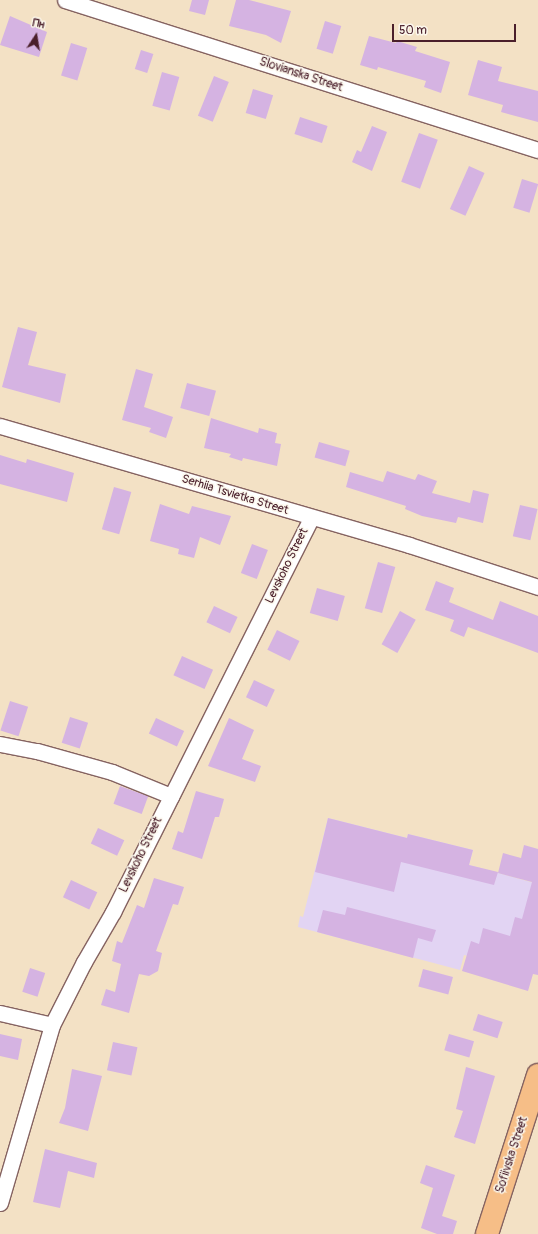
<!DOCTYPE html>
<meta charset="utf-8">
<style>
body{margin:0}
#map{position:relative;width:538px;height:1234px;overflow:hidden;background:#f3e1c5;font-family:Pangolin,sans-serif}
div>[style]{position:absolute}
.built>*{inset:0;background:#e2d4f3}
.building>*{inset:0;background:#d5b3e2;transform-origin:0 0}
.roads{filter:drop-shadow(1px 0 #856361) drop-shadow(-1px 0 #856361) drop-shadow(0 1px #856361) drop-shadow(0 -1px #856361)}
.minor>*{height:15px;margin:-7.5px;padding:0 7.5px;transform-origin:7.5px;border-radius:7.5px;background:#fff}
.primary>*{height:22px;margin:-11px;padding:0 11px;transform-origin:11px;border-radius:11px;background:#f6be87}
span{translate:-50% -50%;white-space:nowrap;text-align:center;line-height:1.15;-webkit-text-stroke:3px #fbf7ec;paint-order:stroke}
.street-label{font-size:12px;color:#4a1f2b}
.north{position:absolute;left:16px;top:16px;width:40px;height:40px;-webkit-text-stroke:3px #fbf7ec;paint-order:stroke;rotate:12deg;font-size:11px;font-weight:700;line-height:16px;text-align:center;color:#4a1f2b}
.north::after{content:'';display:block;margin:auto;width:14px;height:18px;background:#4a1f2b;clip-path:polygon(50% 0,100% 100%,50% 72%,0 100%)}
.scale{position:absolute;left:392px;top:24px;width:124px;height:18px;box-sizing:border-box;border:2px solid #4a1f2b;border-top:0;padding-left:5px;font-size:12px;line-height:14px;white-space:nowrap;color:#4a1f2b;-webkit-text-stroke:3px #fbf7ec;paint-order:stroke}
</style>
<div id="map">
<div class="built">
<div style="clip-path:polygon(328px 818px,407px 838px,408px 834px,473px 850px,469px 865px,538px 884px,502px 965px,464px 955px,460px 970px,298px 927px,300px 916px,303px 917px)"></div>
</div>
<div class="building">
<div style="clip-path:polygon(192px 0,209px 0,205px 15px,189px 11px)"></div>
<div style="clip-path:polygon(236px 0,249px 0,291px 11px,281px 43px,266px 35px,229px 26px)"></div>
<div style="clip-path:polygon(10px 16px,47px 32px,39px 57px,0 45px)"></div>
<div style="left:325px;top:21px;width:17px;height:29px;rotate:17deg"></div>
<div style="clip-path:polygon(369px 36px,396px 43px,397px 41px,417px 47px,415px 51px,450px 62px,441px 93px,424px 87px,426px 81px,378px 67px,377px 70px,360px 65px)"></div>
<div style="left:71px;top:43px;width:17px;height:34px;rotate:17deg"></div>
<div style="left:141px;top:50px;width:13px;height:20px;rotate:18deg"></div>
<div style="clip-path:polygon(478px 60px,502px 67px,498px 81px,538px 91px,538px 122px,501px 112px,503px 105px,468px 95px)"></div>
<div style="left:162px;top:72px;width:18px;height:35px;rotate:16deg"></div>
<div style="left:214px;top:76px;width:16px;height:43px;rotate:22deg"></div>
<div style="left:253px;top:89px;width:21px;height:25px;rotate:17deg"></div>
<div style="left:300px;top:117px;width:29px;height:18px;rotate:18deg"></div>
<div style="clip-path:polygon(372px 126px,387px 132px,372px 171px,352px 162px,357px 150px,361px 152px)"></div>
<div style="left:419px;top:133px;width:20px;height:52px;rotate:20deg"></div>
<div style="left:469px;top:166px;width:17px;height:47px;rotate:24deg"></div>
<div style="left:522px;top:179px;width:17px;height:30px;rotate:17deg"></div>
<div style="clip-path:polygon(18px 327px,37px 332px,28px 365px,66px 374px,60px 403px,2px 387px)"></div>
<div style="clip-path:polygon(136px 369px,153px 374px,144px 407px,173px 417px,166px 438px,149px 432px,151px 428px,122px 420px)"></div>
<div style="left:187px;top:383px;width:30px;height:26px;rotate:15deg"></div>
<div style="clip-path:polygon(211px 418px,258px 433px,259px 428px,277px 433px,275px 443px,281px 444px,277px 466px,243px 458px,242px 461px,229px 457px,231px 454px,204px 448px)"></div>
<div style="left:319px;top:442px;width:32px;height:16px;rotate:16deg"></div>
<div style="clip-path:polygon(0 455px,26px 463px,27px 459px,74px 473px,67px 502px,0 484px)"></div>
<div style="clip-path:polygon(387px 471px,415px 480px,418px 474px,437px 481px,432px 493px,470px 503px,473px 490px,489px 494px,483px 523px,458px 517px,456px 523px,422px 516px,405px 509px,406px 506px,346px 487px,350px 472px,383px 482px)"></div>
<div style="left:114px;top:487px;width:18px;height:44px;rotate:16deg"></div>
<div style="clip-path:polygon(160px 504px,189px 514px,192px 506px,231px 516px,220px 545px,200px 537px,194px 558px,178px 554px,179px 549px,150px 541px)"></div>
<div style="left:520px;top:505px;width:18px;height:32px;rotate:13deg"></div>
<div style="left:252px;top:544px;width:17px;height:31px;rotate:21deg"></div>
<div style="left:378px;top:562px;width:18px;height:48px;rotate:16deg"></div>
<div style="clip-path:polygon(436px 581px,454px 588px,449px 602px,493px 620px,500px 601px,538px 616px,538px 653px,468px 627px,464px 637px,450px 631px,454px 620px,425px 610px)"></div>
<div style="left:317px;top:588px;width:29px;height:26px;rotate:16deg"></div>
<div style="left:214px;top:606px;width:26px;height:18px;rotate:25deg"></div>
<div style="left:400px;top:611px;width:18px;height:38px;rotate:29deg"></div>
<div style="left:277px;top:630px;width:25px;height:22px;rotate:26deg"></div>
<div style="left:182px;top:656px;width:34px;height:21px;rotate:24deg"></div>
<div style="left:254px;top:680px;width:23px;height:19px;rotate:25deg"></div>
<div style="left:10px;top:701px;width:19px;height:31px;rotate:18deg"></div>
<div style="left:70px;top:717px;width:19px;height:27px;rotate:18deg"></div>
<div style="left:156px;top:718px;width:31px;height:17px;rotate:25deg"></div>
<div style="clip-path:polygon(229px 718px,254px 730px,242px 759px,261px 766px,255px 782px,208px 766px)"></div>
<div style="left:120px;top:786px;width:30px;height:19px;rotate:20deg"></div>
<div style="clip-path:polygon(196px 791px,224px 799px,219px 817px,215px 817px,202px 859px,172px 849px,178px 831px,183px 833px)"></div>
<div style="clip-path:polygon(328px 818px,407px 838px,408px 834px,473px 850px,469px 865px,498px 872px,494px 885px,401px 862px,394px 892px,315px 872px)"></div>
<div style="left:98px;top:828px;width:29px;height:17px;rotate:25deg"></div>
<div style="clip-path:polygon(524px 845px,538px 849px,538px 975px,533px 974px,528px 991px,462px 971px,471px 941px,479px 944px,483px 928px,510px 936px,515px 917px,522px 919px,532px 882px,498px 873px,503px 853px,521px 858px)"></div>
<div style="clip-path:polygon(154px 878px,184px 887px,178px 905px,173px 904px,156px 951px,162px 953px,158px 971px,149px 976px,139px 974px,129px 1013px,101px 1005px,106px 989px,115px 992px,121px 964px,112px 961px,117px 941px,122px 943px,137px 905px,144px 908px)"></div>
<div style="left:71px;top:880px;width:29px;height:19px;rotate:25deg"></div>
<div style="clip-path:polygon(347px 907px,436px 930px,432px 942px,418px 938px,413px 958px,317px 932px,323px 910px,345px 915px)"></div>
<div style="left:30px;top:968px;width:16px;height:25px;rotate:18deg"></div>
<div style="left:423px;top:969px;width:31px;height:18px;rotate:15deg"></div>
<div style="left:478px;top:1014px;width:26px;height:17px;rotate:18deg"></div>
<div style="clip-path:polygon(0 1034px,22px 1039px,18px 1060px,0 1056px)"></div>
<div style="left:449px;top:1034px;width:26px;height:17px;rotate:16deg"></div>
<div style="left:113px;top:1042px;width:25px;height:29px;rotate:12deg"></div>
<div style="clip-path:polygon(466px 1067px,495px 1076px,475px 1144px,454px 1137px,463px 1111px,456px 1109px)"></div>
<div style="clip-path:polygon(72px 1069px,102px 1076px,88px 1131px,59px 1123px,65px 1108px)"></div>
<div style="clip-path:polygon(45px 1149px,97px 1163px,94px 1178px,68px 1171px,60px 1208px,33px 1202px)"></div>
<div style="clip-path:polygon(426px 1165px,455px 1175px,442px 1216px,457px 1221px,453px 1234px,437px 1234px,421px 1228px,433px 1188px,420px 1183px)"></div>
</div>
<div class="roads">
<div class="minor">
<div style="left:65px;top:0;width:496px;rotate:17.6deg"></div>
<div style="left:0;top:426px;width:426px;rotate:16.2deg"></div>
<div style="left:409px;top:545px;width:136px;rotate:18deg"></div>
<div style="left:0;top:744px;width:38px;rotate:11deg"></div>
<div style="left:37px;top:751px;width:78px;rotate:15.6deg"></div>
<div style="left:112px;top:772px;width:64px;rotate:22.1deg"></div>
<div style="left:0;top:1013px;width:53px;rotate:13deg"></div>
<div style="left:0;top:1203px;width:185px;rotate:-73.7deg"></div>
<div style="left:52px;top:1025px;width:71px;rotate:-63.1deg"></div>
<div style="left:84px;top:962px;width:58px;rotate:-59.9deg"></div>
<div style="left:113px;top:912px;width:441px;rotate:-63.3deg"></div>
</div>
<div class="primary">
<div style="left:487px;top:1234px;width:167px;rotate:-72.2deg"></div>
</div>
</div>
<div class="street-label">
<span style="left:301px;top:75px;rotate:18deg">Slovianska Street</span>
<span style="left:235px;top:495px;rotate:17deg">Serhiia Tsvietka Street</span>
<span style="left:287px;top:566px;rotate:-64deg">Levskoho Street</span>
<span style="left:141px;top:855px;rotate:-64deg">Levskoho Street</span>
<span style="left:512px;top:1155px;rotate:-72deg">Sofiivska Street</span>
</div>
<div class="north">Пн</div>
<div class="scale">50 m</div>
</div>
